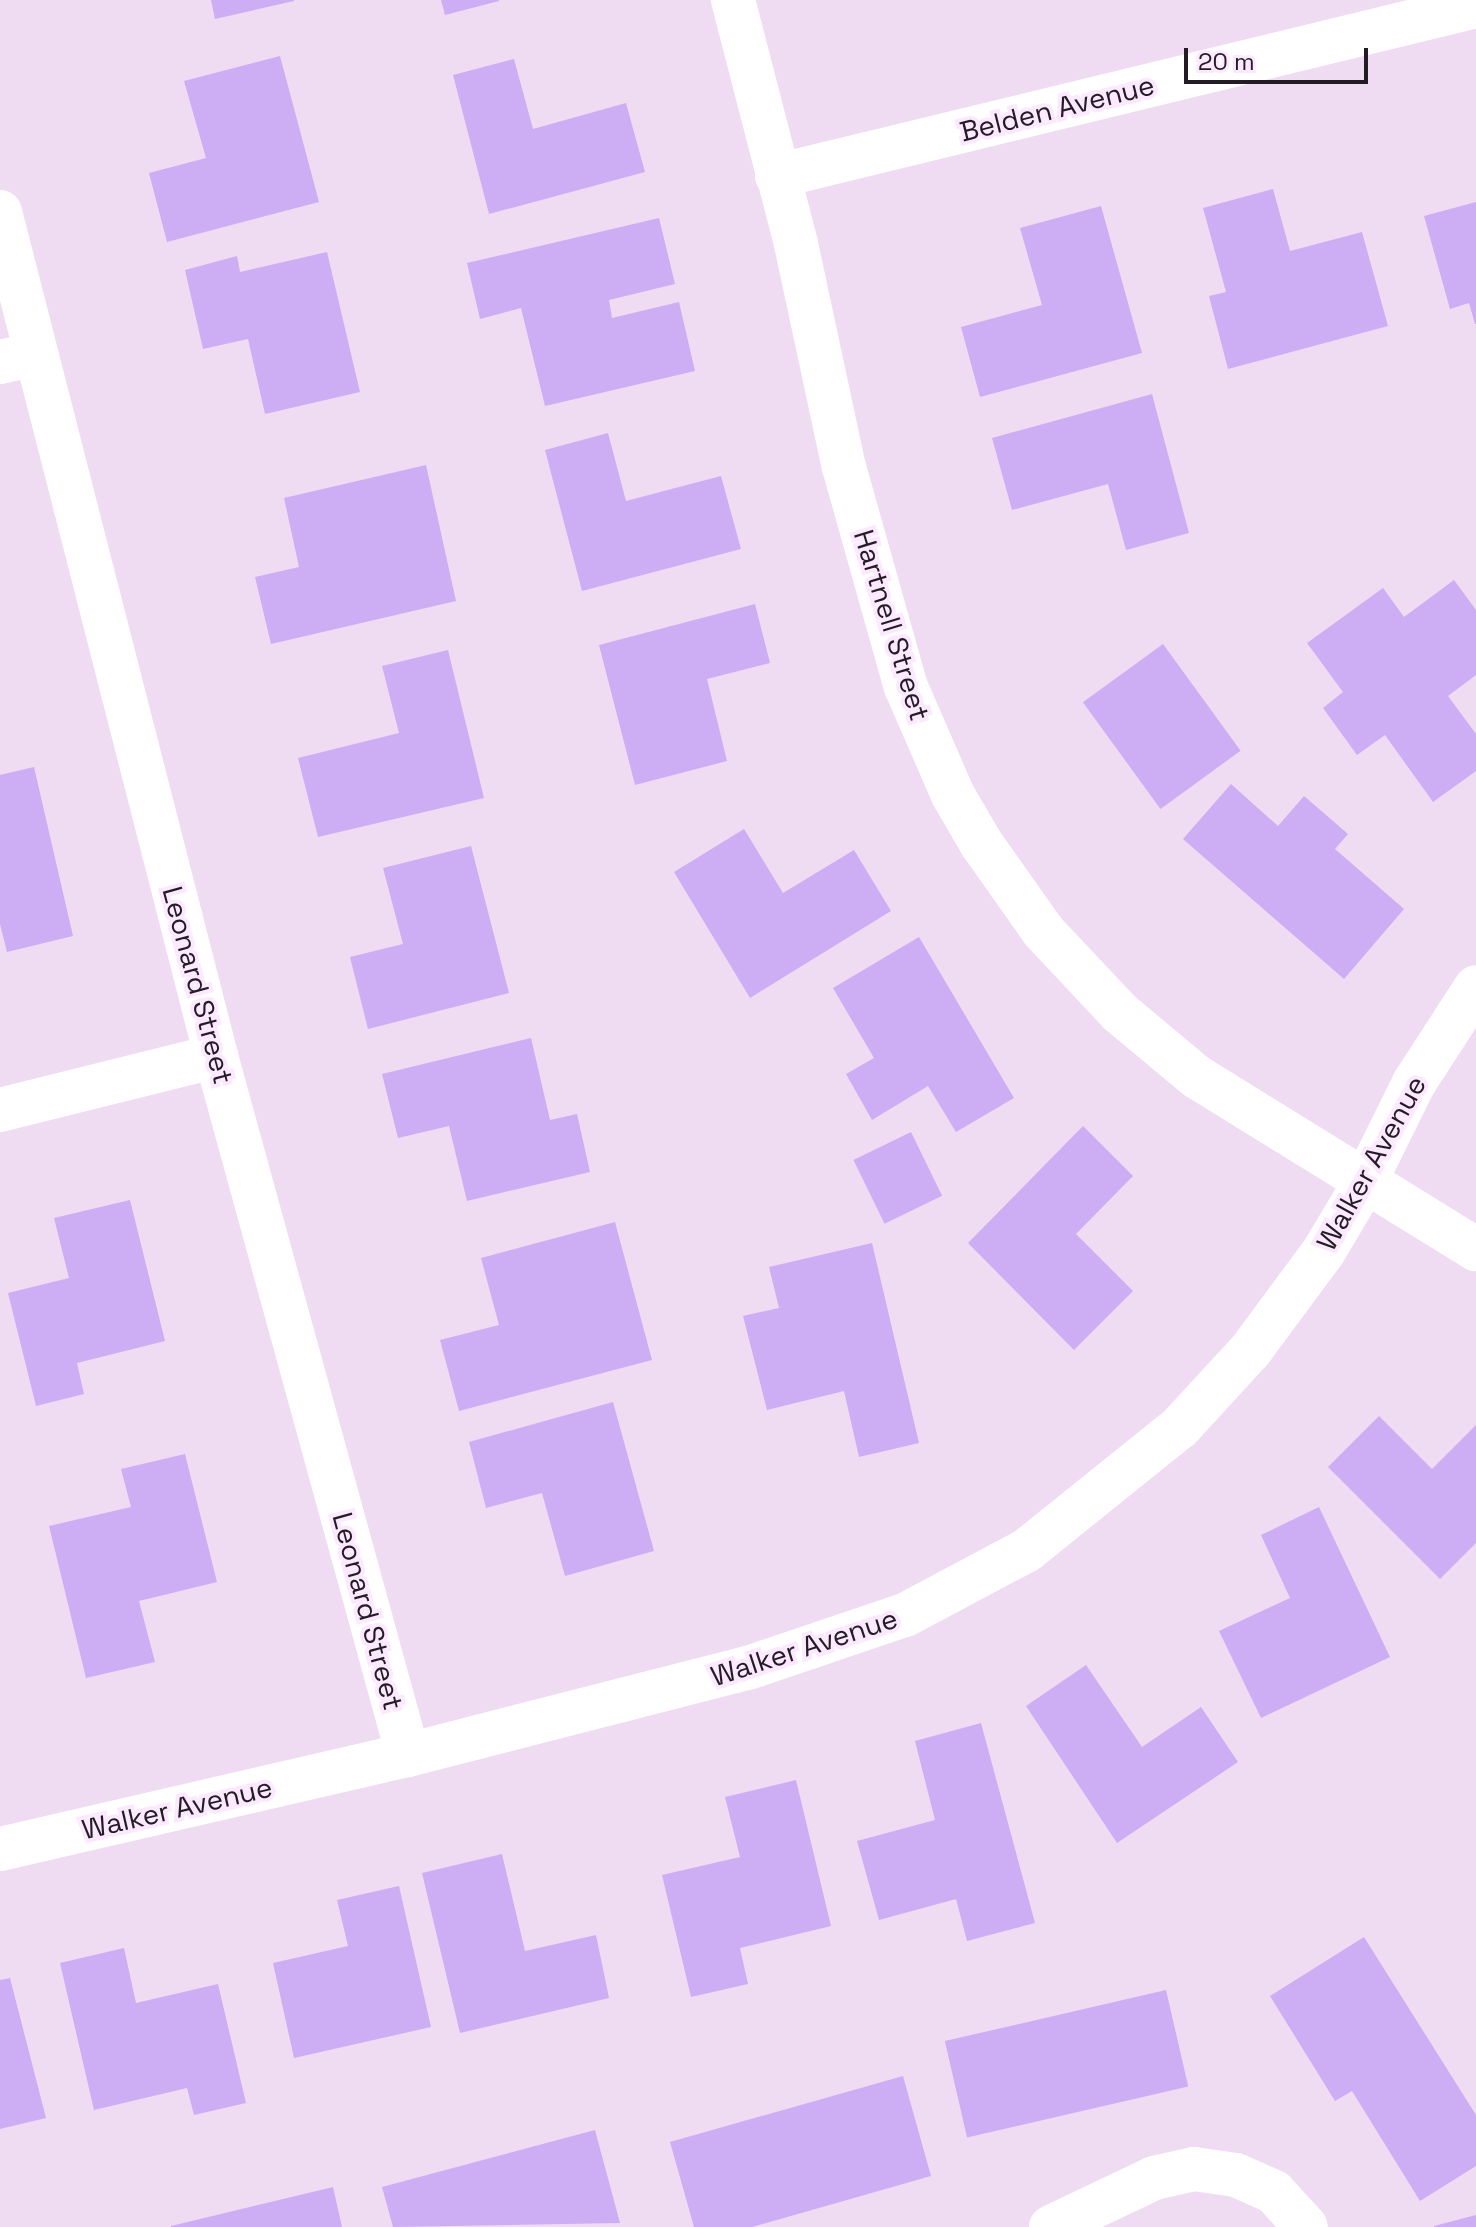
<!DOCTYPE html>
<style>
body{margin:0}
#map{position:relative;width:1476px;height:2227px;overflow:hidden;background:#efdcf2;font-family:"Space Grotesk",sans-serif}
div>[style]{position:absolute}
.building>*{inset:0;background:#cdadf4;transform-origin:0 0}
.street>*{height:44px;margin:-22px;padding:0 22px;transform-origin:22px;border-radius:22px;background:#fff}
span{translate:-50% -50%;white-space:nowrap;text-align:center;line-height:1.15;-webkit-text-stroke:8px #fde9ff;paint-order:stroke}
.street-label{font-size:28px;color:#231c24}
.scale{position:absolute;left:1184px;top:48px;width:184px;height:36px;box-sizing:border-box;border:4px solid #231c24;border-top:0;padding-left:10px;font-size:24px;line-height:28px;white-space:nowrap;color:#231c24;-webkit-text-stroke:6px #fde9ff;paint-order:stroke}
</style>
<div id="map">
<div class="building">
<div style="clip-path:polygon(211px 0,294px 0,294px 1px,215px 19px)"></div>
<div style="clip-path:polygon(441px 0,499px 0,499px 1px,445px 15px)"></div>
<div style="clip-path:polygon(280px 56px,319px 202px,167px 242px,149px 173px,206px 158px,184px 81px)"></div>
<div style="clip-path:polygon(514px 59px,533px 129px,626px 103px,645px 172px,489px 214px,453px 75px)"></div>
<div style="clip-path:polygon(1273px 189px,1290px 251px,1362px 232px,1388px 326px,1228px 369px,1209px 296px,1226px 292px,1203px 208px)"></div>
<div style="clip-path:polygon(1476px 202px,1476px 324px,1475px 324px,1469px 303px,1450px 309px,1424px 216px)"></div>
<div style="clip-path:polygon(1101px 206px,1142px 353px,980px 397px,961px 327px,1042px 305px,1020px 228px)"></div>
<div style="clip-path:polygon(659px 218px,675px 284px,609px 300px,612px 318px,679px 302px,695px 371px,545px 406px,521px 308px,480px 319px,467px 263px)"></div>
<div style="clip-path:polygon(327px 252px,360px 392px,265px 414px,248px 339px,203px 349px,185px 270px,237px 256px,240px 272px)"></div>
<div style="clip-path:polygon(1152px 394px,1189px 533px,1126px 550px,1108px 484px,1012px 510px,992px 438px)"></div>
<div style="clip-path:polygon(608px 433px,626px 501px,721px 476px,741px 549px,582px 591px,545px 450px)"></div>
<div style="clip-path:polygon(426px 465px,456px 601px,271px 644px,255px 577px,299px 567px,284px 498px)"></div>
<div style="clip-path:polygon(1454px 580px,1476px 610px,1476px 675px,1448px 696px,1476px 734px,1476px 771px,1433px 802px,1385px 735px,1357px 755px,1323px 708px,1343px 692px,1307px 643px,1383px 588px,1404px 617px)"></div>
<div style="clip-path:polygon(755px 604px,770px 663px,707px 679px,727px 761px,635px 785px,599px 645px)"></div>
<div style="left:1163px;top:644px;width:132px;height:99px;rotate:54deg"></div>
<div style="clip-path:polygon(448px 650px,484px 798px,318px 837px,298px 758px,399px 733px,382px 666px)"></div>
<div style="clip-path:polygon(34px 767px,73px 936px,7px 952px,0 924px,0 775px)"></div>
<div style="clip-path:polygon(1231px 784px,1278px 826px,1304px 796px,1348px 834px,1335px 849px,1404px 909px,1344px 979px,1183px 839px)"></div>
<div style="clip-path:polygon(744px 829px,783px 893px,854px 850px,891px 911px,750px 998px,674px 872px)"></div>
<div style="clip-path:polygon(471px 846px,509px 993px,368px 1029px,350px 957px,403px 944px,383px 868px)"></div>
<div style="clip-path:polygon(919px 937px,1014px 1098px,956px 1132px,928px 1086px,872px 1120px,846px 1074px,874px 1058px,833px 988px)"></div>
<div style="clip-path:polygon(531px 1038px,550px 1120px,577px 1114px,590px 1172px,467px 1201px,449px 1126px,398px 1138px,382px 1074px)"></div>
<div style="clip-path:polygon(1083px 1126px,1133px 1176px,1076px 1234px,1133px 1291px,1074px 1350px,968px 1243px)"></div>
<div style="left:911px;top:1132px;width:71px;height:64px;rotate:64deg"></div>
<div style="clip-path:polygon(130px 1200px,165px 1341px,77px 1363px,84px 1394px,36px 1406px,8px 1293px,69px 1278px,54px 1218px)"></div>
<div style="clip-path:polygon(615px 1222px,652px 1360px,459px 1411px,440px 1340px,499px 1325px,481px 1258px)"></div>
<div style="clip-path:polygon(872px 1243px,919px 1443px,859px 1457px,844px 1391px,767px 1410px,743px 1316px,779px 1308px,769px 1267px)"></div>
<div style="clip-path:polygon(613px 1402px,654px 1551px,565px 1576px,542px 1493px,486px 1508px,469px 1442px)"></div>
<div style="clip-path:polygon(1379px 1416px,1432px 1469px,1476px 1425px,1476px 1543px,1440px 1579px,1328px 1467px)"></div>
<div style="clip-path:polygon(185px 1454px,217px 1582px,139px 1601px,155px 1662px,86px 1678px,49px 1526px,131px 1507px,121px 1469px)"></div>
<div style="clip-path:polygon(1319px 1507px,1390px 1657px,1261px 1718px,1219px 1631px,1290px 1598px,1261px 1535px)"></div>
<div style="clip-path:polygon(1086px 1665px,1142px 1747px,1201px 1707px,1238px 1762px,1117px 1843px,1026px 1706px)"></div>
<div style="clip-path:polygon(981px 1723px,1035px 1923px,967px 1941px,956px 1899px,879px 1920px,857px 1841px,935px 1820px,915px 1741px)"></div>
<div style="clip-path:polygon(796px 1780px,831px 1926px,740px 1948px,748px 1984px,691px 1997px,662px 1875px,740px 1857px,725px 1797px)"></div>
<div style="clip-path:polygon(502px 1854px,525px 1951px,596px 1935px,609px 1998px,460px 2033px,422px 1873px)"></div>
<div style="clip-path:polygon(399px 1886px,431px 2027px,294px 2058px,273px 1963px,348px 1946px,337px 1900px)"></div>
<div style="clip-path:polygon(1364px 1937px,1476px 2115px,1476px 2166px,1420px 2201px,1352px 2091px,1335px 2101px,1270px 1996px)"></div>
<div style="clip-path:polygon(124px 1948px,136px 2003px,218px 1984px,246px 2103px,194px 2115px,187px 2088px,94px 2110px,60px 1963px)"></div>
<div style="clip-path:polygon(10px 1978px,46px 2118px,0 2129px,0 1980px)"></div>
<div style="left:1166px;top:1990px;width:99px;height:227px;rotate:77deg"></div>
<div style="clip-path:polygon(903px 2076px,931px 2176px,752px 2227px,694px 2227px,670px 2142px)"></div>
<div style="clip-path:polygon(595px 2130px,620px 2223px,393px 2227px,382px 2187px)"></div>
<div style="clip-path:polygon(333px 2187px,342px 2227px,171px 2227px,171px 2226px)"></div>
<div style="clip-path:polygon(1476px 2215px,1476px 2227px,1434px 2227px,1434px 2226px)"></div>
</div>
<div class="street">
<div style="left:733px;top:0;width:252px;rotate:75.5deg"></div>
<div style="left:796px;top:244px;width:228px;rotate:77.9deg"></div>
<div style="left:844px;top:467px;width:229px;rotate:74.3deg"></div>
<div style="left:906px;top:687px;width:118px;rotate:66.5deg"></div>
<div style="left:953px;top:795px;width:56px;rotate:59.7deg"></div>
<div style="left:981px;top:843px;width:108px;rotate:54.8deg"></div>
<div style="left:1043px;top:931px;width:111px;rotate:46.8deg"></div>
<div style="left:1119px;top:1012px;width:102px;rotate:39.8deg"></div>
<div style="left:1197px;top:1077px;width:328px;rotate:31.7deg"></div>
<div style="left:777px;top:176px;width:719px;rotate:-13.67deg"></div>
<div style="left:0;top:212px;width:871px;rotate:75.64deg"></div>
<div style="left:216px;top:1056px;width:725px;rotate:74.64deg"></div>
<div style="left:0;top:362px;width:36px;rotate:-13deg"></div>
<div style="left:0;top:1110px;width:223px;rotate:-14deg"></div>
<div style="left:0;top:1849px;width:419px;rotate:-13deg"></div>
<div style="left:408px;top:1755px;width:351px;rotate:-14.4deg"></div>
<div style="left:748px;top:1668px;width:166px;rotate:-18.7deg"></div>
<div style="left:905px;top:1615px;width:138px;rotate:-28deg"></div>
<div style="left:1027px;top:1550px;width:196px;rotate:-38.8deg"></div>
<div style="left:1180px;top:1427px;width:103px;rotate:-47.4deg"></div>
<div style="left:1250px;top:1351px;width:124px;rotate:-53.5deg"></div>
<div style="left:1324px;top:1251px;width:80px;rotate:-59.3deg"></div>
<div style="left:1365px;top:1182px;width:110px;rotate:-63.7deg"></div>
<div style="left:1414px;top:1083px;width:114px;rotate:-57.1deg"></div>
<div style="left:1051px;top:2227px;width:114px;rotate:-25.4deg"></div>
<div style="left:1154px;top:2178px;width:41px;rotate:-12.7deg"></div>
<div style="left:1194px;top:2169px;width:42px;rotate:8.1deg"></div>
<div style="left:1236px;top:2175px;width:42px;rotate:24.1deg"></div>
<div style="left:1274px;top:2192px;width:47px;rotate:47.6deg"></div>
</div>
<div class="street-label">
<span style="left:1057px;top:108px;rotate:-14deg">Belden Avenue</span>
<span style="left:892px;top:625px;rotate:73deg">Hartnell Street</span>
<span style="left:198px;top:985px;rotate:75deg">Leonard Street</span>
<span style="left:1371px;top:1163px;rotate:-61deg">Walker Avenue</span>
<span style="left:368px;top:1611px;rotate:75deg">Leonard Street</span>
<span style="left:804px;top:1647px;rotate:-18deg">Walker Avenue</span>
<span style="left:177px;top:1808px;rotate:-13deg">Walker Avenue</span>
</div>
<div class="scale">20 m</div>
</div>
